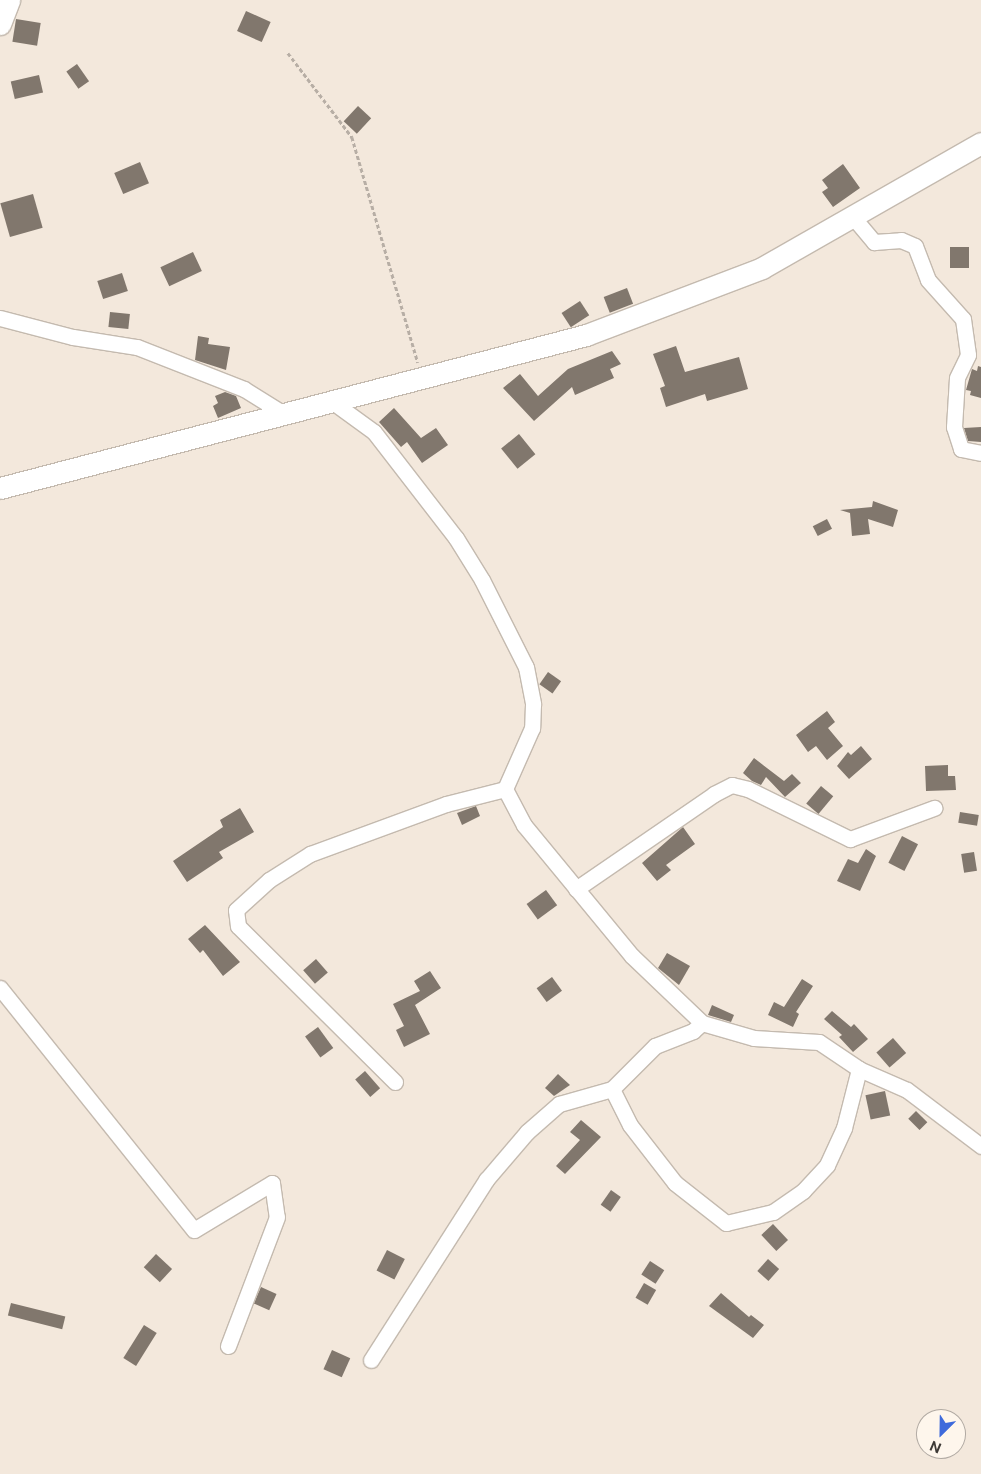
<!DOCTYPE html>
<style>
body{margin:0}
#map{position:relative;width:981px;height:1474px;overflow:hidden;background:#f3e8dc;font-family:"Public Sans",sans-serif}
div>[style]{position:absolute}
.building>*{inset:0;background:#81776d;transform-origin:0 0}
.path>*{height:2.5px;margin-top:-1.25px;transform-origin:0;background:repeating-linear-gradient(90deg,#b7aea5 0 4px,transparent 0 6.5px)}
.roads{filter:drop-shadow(1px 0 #c4baaf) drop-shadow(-1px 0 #c4baaf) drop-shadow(0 1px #c4baaf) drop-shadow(0 -1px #c4baaf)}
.street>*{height:15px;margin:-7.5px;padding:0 7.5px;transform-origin:7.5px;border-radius:7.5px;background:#fff}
.secondary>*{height:21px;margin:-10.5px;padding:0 10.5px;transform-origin:10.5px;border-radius:10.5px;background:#fff}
span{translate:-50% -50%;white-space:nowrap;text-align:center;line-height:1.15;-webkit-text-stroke:5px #fef6ec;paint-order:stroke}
.north{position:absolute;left:916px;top:1409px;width:50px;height:50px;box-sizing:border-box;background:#fef6ec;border:1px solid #b1aaa3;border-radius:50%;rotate:203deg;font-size:14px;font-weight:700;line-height:20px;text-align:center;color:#3d3935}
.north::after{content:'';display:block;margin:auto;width:18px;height:22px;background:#3e6adb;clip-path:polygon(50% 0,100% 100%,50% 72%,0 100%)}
</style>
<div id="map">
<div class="building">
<div style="left:246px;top:11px;width:27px;height:22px;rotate:24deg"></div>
<div style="left:16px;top:19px;width:25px;height:23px;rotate:9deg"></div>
<div style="left:77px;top:64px;width:21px;height:13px;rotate:55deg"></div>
<div style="left:39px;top:75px;width:18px;height:29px;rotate:77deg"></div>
<div style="left:358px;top:106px;width:18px;height:21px;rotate:43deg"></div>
<div style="left:140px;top:162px;width:23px;height:28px;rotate:67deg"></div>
<div style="clip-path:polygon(843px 164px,860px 188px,833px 207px,822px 192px,828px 188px,822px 180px)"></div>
<div style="left:33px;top:194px;width:35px;height:34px;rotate:74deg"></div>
<div style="left:950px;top:247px;width:19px;height:21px"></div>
<div style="left:193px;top:252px;width:21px;height:36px;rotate:65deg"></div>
<div style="left:122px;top:273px;width:19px;height:26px;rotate:72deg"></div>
<div style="left:627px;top:288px;width:17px;height:25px;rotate:69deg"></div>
<div style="left:580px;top:301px;width:17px;height:22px;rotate:57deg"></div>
<div style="left:110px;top:312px;width:20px;height:15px;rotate:6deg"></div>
<div style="clip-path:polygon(198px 336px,209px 338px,208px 344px,230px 347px,226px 370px,195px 360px)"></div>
<div style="clip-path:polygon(676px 346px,685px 372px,739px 357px,748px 389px,707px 401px,705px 394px,666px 407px,660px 388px,665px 386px,653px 354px)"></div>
<div style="clip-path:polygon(612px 351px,621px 364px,610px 369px,614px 378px,575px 395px,572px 387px,534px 421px,503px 388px,520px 374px,538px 396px,568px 369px)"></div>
<div style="clip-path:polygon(978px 366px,981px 367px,981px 398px,970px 395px,971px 391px,966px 390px,972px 369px,977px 371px)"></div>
<div style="clip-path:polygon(225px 392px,236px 396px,241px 408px,218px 418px,213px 406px,218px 403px,215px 396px)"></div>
<div style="clip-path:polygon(394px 408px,421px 438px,436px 428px,448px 445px,422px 463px,407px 442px,401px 447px,379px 422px)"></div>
<div style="clip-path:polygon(981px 427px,981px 442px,968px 441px,964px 428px)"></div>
<div style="left:519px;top:434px;width:26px;height:23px;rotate:51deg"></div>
<div style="clip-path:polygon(873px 501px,898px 510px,893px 527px,868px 519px,870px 534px,852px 536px,850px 513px,840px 510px,872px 507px)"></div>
<div style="left:827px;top:519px;width:11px;height:16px;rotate:63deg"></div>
<div style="left:548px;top:672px;width:16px;height:15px;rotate:35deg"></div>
<div style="clip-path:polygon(827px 711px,835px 722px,828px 728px,843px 746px,827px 760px,816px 746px,808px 752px,796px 735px)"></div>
<div style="clip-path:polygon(861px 746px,872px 759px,849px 779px,837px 766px,848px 752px,851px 755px)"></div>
<div style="clip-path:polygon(754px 758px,784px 781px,792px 774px,801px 783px,785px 797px,766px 777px,761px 785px,752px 781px,743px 773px)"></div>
<div style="clip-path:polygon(948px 765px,948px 776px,955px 776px,956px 790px,926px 791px,925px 766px)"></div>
<div style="left:821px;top:786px;width:16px;height:23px;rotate:40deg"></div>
<div style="clip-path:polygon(476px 806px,480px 816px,462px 825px,457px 813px)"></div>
<div style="clip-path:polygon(240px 808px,254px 832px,219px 852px,223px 858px,187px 882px,173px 861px,223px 827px,220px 820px)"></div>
<div style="left:960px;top:812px;width:19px;height:11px;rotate:9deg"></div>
<div style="clip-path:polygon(683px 827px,695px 844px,666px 865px,671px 870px,657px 881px,642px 863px)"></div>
<div style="left:902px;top:836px;width:18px;height:30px;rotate:27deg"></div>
<div style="clip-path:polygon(866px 849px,876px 856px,860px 891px,837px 881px,848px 859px,858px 863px)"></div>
<div style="left:974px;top:852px;width:19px;height:13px;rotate:81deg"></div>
<div style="left:546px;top:890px;width:19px;height:24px;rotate:54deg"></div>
<div style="clip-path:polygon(205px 925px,240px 962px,223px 976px,203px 950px,200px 953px,188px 939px)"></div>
<div style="clip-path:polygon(667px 953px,690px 966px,679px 985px,658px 968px)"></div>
<div style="left:316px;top:959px;width:18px;height:17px;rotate:49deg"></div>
<div style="clip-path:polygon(430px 971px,441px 988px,415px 1005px,430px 1034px,404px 1047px,396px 1030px,404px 1026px,393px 1004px,420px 991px,414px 981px)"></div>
<div style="left:552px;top:977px;width:17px;height:19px;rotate:54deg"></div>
<div style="clip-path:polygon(802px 979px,813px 986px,796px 1012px,799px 1014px,793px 1027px,768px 1015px,774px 1002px,784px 1007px)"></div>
<div style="clip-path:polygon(712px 1005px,734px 1015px,731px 1022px,708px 1015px)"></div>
<div style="clip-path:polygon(832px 1011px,851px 1027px,854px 1024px,868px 1039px,853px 1052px,839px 1037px,842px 1035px,824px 1019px)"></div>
<div style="left:318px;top:1027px;width:26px;height:16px;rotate:54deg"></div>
<div style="left:893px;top:1038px;width:20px;height:22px;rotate:49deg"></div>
<div style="left:365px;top:1071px;width:23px;height:13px;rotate:49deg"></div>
<div style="clip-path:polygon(558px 1074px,570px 1085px,554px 1096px,545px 1088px)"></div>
<div style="left:885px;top:1091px;width:25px;height:20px;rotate:78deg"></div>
<div style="left:916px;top:1111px;width:16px;height:11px;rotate:45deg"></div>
<div style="clip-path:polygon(581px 1120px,601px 1137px,565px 1174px,556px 1166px,580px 1140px,570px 1132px)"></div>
<div style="left:611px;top:1190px;width:12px;height:18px;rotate:35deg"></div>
<div style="left:773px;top:1224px;width:22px;height:16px;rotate:47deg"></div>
<div style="left:387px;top:1250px;width:20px;height:23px;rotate:27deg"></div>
<div style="left:156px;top:1254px;width:22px;height:18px;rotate:43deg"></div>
<div style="left:768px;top:1259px;width:15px;height:16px;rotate:42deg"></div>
<div style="left:650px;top:1261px;width:17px;height:16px;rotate:33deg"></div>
<div style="left:644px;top:1283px;width:14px;height:17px;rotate:30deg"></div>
<div style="left:261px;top:1287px;width:17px;height:18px;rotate:24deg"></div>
<div style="clip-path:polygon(721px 1293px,749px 1317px,751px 1315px,764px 1325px,753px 1338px,709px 1306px)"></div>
<div style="left:11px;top:1303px;width:56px;height:13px;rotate:14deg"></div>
<div style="left:144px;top:1325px;width:15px;height:39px;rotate:32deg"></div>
<div style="left:332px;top:1350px;width:20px;height:21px;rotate:24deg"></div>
</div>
<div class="path">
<div style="left:288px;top:53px;width:106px;rotate:52.7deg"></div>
<div style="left:352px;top:137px;width:235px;rotate:73.7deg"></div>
</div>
<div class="roads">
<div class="street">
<div style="left:853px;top:217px;width:33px;rotate:50deg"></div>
<div style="left:874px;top:242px;width:27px;rotate:-4deg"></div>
<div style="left:901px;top:240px;width:15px;rotate:23deg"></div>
<div style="left:915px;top:246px;width:36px;rotate:69deg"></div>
<div style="left:928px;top:280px;width:52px;rotate:48.1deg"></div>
<div style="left:963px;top:319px;width:36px;rotate:82deg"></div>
<div style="left:968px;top:355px;width:25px;rotate:116deg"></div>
<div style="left:957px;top:378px;width:49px;rotate:93.5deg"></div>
<div style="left:954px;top:427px;width:23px;rotate:72deg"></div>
<div style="left:961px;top:449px;width:20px;rotate:11deg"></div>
<div style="left:0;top:318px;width:75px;rotate:14.6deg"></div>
<div style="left:73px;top:337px;width:65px;rotate:8.9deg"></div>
<div style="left:137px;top:347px;width:115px;rotate:21.4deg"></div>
<div style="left:244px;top:389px;width:44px;rotate:31.9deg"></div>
<div style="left:330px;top:400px;width:54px;rotate:36deg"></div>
<div style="left:374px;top:432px;width:134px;rotate:52.3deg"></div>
<div style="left:456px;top:538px;width:49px;rotate:58.2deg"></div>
<div style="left:482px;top:580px;width:97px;rotate:63.2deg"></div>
<div style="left:526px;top:667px;width:38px;rotate:79deg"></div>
<div style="left:533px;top:704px;width:24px;rotate:92deg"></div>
<div style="left:532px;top:728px;width:67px;rotate:113.9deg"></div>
<div style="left:505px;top:789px;width:41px;rotate:62.2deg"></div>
<div style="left:524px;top:825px;width:170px;rotate:50.5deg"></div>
<div style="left:632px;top:956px;width:97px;rotate:43.7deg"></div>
<div style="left:702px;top:1023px;width:54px;rotate:16.1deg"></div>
<div style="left:754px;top:1038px;width:65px;rotate:3.5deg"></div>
<div style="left:819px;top:1042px;width:48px;rotate:34deg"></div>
<div style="left:859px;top:1069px;width:52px;rotate:23.6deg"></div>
<div style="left:907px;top:1090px;width:93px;rotate:37.1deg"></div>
<div style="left:576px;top:889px;width:168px;rotate:-34.5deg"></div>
<div style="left:714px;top:794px;width:20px;rotate:-27deg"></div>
<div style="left:732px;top:785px;width:16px;rotate:14deg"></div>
<div style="left:748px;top:789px;width:114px;rotate:26.1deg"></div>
<div style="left:850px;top:839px;width:90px;rotate:-20.3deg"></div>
<div style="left:0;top:988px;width:310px;rotate:51.3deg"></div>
<div style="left:194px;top:1230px;width:91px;rotate:-31.1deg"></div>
<div style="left:272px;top:1183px;width:34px;rotate:82deg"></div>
<div style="left:277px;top:1217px;width:138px;rotate:110.8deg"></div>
<div style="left:395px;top:1082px;width:221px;rotate:-135.2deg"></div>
<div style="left:238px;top:926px;width:16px;rotate:-97deg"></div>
<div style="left:236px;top:910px;width:45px;rotate:-42.3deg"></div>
<div style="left:269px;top:880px;width:49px;rotate:-32.4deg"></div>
<div style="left:310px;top:854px;width:145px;rotate:-20.2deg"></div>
<div style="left:446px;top:804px;width:61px;rotate:-14.3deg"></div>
<div style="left:612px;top:1089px;width:40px;rotate:63.4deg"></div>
<div style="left:630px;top:1125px;width:73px;rotate:52.2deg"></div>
<div style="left:675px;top:1183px;width:65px;rotate:38.1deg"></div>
<div style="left:726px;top:1223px;width:48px;rotate:-13.2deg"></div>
<div style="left:773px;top:1212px;width:37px;rotate:-35deg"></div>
<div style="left:803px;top:1191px;width:35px;rotate:-47deg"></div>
<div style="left:827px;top:1165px;width:41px;rotate:-65.3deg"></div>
<div style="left:844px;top:1128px;width:61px;rotate:-75.7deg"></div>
<div style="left:371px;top:1360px;width:214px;rotate:-57.4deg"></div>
<div style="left:486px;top:1180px;width:63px;rotate:-49.5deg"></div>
<div style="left:527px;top:1132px;width:43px;rotate:-41.2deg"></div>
<div style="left:559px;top:1104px;width:55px;rotate:-15.8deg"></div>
<div style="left:612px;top:1089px;width:61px;rotate:-45deg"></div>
<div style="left:655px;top:1046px;width:41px;rotate:-21.5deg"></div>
<div style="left:693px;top:1031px;width:12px;rotate:-42deg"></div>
</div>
<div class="secondary">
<div style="left:0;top:24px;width:26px;rotate:-69deg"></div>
<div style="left:0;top:488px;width:606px;rotate:-14.63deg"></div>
<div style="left:586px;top:335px;width:188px;rotate:-20.8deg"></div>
<div style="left:762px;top:268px;width:252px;rotate:-29.7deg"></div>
</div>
</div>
<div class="north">N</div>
</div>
